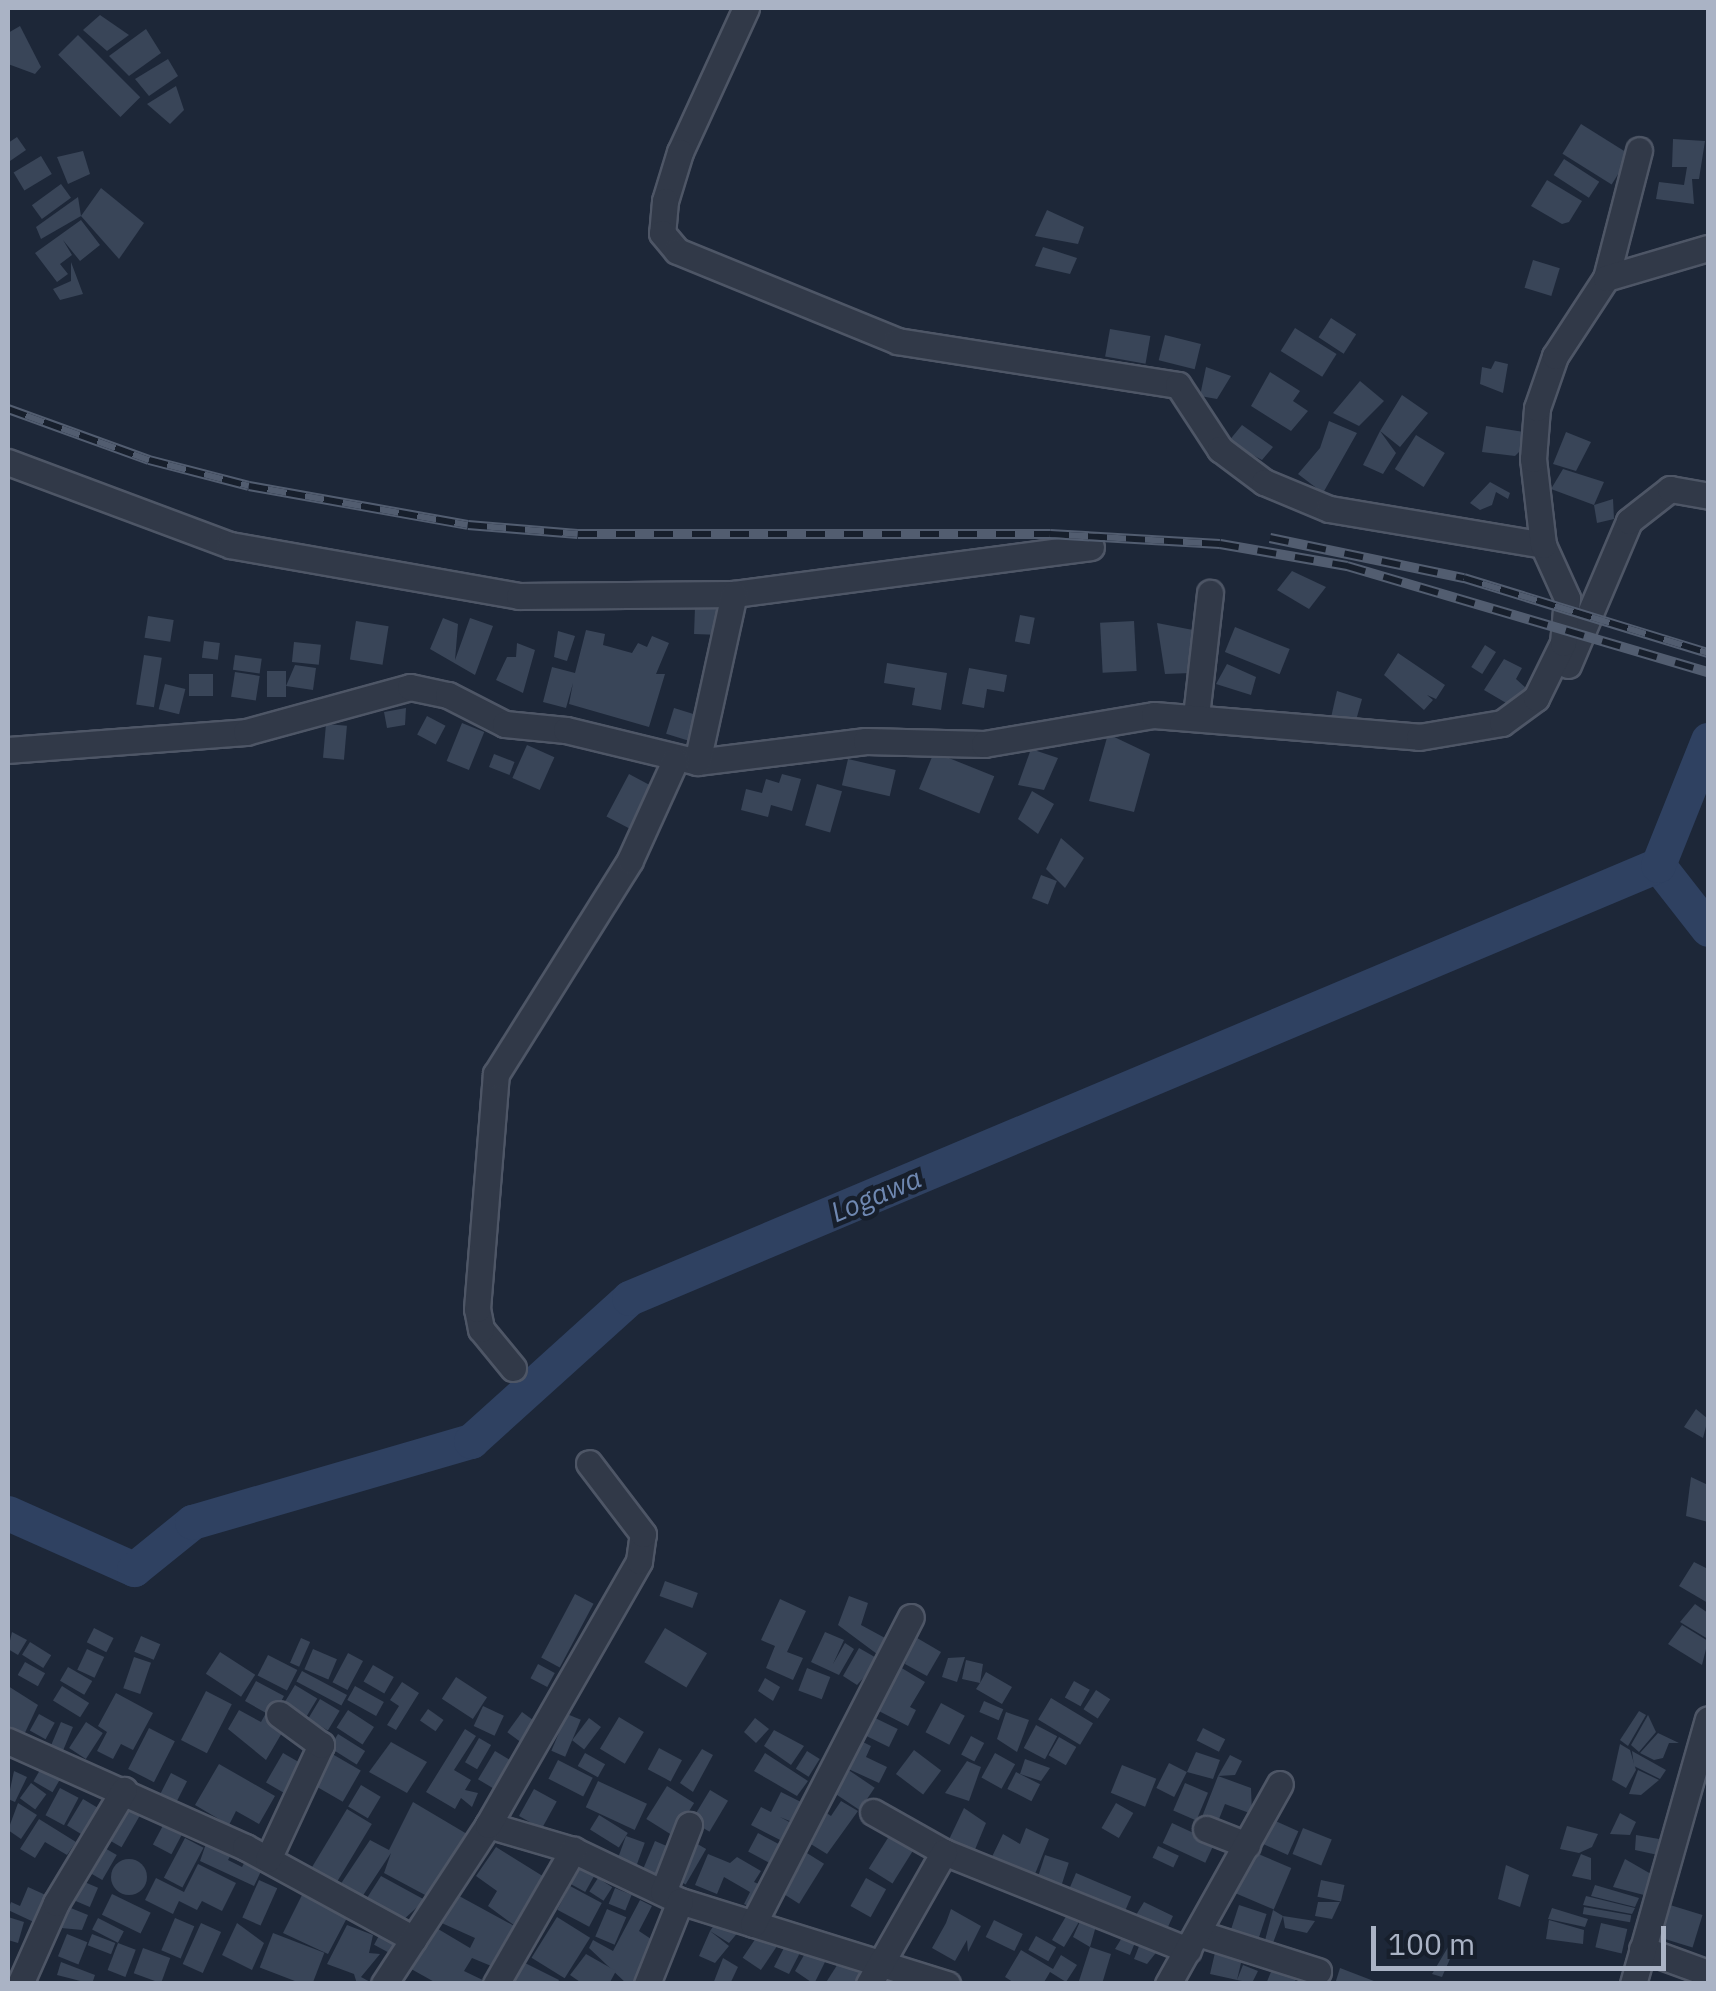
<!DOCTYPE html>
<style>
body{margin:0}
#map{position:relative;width:1716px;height:1991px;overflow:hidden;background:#1d2738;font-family:"IBM Plex Sans",sans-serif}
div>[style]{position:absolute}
.river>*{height:35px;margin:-17.5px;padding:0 17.5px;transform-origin:17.5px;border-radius:17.5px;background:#2f4161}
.building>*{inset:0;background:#394558;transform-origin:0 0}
.round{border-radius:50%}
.roads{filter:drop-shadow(2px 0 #4e5666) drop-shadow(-2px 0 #4e5666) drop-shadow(0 2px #4e5666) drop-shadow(0 -2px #4e5666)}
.minor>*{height:25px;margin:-12.5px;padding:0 12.5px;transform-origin:12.5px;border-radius:12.5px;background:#313948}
.rail>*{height:10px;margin-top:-5px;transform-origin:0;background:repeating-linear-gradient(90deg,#171f2c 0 19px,#525d70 0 38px);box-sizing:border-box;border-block:2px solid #525d70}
span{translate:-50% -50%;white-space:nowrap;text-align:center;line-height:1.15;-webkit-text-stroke:9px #171f2c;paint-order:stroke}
.water-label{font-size:28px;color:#6f88b1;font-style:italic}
.frame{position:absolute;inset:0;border:10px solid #aab3c5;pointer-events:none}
.scale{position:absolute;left:1371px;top:1926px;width:295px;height:45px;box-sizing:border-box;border:5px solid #aab3c5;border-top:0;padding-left:12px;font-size:30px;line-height:35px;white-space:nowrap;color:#aab3c5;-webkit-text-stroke:8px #171f2c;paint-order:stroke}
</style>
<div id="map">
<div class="river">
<div style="left:1658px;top:865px;width:81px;rotate:52deg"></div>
<div style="left:8px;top:1513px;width:138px;rotate:24deg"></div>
<div style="left:134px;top:1569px;width:75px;rotate:-39deg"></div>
<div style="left:192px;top:1522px;width:291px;rotate:-16.2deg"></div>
<div style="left:471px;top:1441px;width:213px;rotate:-42.1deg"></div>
<div style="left:629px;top:1298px;width:1116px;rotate:-22.82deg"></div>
<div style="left:1658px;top:865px;width:135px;rotate:-68.2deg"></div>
</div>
<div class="building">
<div style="clip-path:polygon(100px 15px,129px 35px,107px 51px,83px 30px)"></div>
<div style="clip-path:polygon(20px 26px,41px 67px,35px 74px,8px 64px,8px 33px)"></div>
<div style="clip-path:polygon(146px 29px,161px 53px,129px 76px,109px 56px)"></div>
<div style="left:78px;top:35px;width:88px;height:28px;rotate:45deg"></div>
<div style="clip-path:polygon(168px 59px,178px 76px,149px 96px,135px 79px)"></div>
<div style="clip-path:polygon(176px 86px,184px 110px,170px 124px,147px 104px)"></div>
<div style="left:1581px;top:124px;width:58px;height:35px;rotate:32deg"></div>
<div style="clip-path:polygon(17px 137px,26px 150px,10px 161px,8px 143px)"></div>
<div style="clip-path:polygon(1673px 139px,1705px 141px,1699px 179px,1692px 179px,1694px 204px,1656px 199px,1659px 182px,1684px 185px,1687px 167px,1672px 167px)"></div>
<div style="clip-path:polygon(83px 151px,90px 174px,68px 184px,57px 157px)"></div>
<div style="left:41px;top:156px;width:21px;height:32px;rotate:59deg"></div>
<div style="left:1564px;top:159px;width:42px;height:19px;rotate:33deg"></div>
<div style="clip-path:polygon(1547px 180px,1582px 201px,1569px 222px,1562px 224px,1531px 206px)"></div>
<div style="left:61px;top:184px;width:17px;height:36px;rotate:54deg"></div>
<div style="clip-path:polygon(101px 188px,144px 223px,119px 259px,81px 216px)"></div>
<div style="clip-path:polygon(78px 197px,81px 216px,41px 239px,36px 227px)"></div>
<div style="clip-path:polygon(1047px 210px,1084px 227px,1078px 244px,1035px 236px)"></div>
<div style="clip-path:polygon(81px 220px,100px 245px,80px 261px,63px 240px,72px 255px,60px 264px,68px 274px,57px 282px,35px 253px)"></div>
<div style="clip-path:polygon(1043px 247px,1077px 258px,1070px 274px,1035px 266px)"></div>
<div style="left:1533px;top:260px;width:28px;height:29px;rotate:17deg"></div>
<div style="clip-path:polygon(71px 262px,83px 294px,60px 300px,53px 289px,71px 281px)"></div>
<div style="left:1331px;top:318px;width:30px;height:23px;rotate:33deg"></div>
<div style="left:1295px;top:328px;width:49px;height:27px;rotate:32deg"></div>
<div style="left:1110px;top:329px;width:41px;height:28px;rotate:10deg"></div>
<div style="left:1165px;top:335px;width:37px;height:26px;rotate:14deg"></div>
<div style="clip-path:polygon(1495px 361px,1508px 364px,1503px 393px,1480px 384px,1482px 367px,1491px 369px)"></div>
<div style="clip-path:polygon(1206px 367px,1231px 376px,1217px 399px,1200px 396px)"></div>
<div style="clip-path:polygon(1270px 372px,1300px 391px,1293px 401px,1308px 411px,1291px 431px,1251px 406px)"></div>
<div style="clip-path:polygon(1360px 381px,1384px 401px,1359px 426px,1333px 413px)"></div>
<div style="clip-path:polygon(1402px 395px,1428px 413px,1400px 447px,1380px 431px,1396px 453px,1383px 474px,1363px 465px,1380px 431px)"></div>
<div style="clip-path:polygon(1329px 421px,1357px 433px,1323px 493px,1298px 474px,1320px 448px)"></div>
<div style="clip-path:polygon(1242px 425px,1273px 447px,1262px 460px,1228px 442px)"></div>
<div style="clip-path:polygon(1486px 426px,1524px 432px,1522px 449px,1515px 456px,1482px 452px)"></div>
<div style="clip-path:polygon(1566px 432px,1591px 442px,1576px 471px,1553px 464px)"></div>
<div style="left:1416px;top:435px;width:34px;height:40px;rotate:32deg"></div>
<div style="clip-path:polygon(1563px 469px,1604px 482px,1594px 505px,1551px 489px)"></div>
<div style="clip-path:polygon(1490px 482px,1510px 493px,1508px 499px,1496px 492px,1492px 505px,1480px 510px,1470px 503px)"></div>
<div style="clip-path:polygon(1613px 499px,1614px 519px,1597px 523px,1594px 505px)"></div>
<div style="clip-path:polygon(1292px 571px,1326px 587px,1309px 609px,1277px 590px)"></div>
<div style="left:695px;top:607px;width:27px;height:27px;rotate:2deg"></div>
<div style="left:1020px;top:615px;width:15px;height:27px;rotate:11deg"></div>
<div style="left:148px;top:616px;width:26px;height:22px;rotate:9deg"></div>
<div style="clip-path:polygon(443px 618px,458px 624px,455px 660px,470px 618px,493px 626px,475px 675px,430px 649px)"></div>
<div style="left:356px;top:621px;width:33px;height:39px;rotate:9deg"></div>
<div style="left:1134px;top:621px;width:50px;height:34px;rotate:87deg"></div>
<div style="clip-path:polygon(1157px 623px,1193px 630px,1191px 673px,1165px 674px)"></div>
<div style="left:1235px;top:627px;width:59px;height:27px;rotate:22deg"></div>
<div style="clip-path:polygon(586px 630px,605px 634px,603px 645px,632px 653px,638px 643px,647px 647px,652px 636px,669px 643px,656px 674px,665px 674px,649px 727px,569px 704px,573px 683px,566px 708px,543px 702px,552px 667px,575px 673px)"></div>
<div style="clip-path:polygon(558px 631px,575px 636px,567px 661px,554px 657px)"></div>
<div style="left:204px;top:641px;width:16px;height:17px;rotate:7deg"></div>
<div style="left:294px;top:642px;width:27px;height:20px;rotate:6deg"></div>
<div style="clip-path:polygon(517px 643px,535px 650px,523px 693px,496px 680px,507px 657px,516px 657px)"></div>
<div style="left:1485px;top:645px;width:13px;height:26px;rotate:32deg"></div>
<div style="clip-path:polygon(1398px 653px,1445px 685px,1436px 699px,1427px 695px,1433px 700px,1424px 710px,1384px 675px)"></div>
<div style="left:144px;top:655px;width:18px;height:50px;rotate:9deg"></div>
<div style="left:235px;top:655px;width:27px;height:15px;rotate:8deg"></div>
<div style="clip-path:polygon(1504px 659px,1522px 668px,1516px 679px,1526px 688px,1513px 707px,1484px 690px)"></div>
<div style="clip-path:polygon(887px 663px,947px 673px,941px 710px,912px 705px,915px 688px,884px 683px)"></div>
<div style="clip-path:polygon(1227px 664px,1256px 677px,1251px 695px,1216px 684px)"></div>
<div style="clip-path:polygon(295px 665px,316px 668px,313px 690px,286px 686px)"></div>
<div style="clip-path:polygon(969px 668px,1007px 675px,1004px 692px,987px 689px,984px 708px,962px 704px)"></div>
<div style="left:267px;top:671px;width:19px;height:26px"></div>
<div style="left:235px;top:672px;width:25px;height:25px;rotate:9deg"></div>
<div style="left:189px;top:674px;width:24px;height:22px"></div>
<div style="left:165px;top:684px;width:21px;height:26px;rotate:14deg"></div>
<div style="clip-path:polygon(1337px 691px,1362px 699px,1355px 724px,1330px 722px)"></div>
<div style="clip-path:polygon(406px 708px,405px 725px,387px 728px,384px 712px)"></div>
<div style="left:674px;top:708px;width:27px;height:27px;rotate:17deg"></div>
<div style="left:427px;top:716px;width:21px;height:21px;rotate:28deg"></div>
<div style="left:462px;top:723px;width:24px;height:41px;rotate:22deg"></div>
<div style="left:326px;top:724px;width:21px;height:34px;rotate:5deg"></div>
<div style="clip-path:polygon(1108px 734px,1150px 754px,1134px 812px,1089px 801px)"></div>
<div style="left:527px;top:745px;width:30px;height:36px;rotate:24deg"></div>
<div style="clip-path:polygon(1031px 749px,1058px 758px,1044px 790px,1018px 785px)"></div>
<div style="left:934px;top:752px;width:65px;height:40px;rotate:22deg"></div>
<div style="left:494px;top:754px;width:22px;height:14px;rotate:21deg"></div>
<div style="left:848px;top:759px;width:49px;height:27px;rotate:13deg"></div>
<div style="left:629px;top:774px;width:26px;height:48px;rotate:28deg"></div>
<div style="clip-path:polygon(782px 774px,801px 779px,792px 811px,771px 805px,768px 817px,741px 810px,746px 789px,762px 793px,766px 779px,779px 783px)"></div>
<div style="left:817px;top:784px;width:26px;height:43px;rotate:16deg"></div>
<div style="clip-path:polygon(1032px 791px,1054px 804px,1038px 834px,1018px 819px)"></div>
<div style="clip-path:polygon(1061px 838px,1084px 858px,1065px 888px,1046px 869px)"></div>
<div style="left:1041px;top:875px;width:17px;height:25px;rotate:21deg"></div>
<div style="clip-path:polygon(1696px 1409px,1708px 1419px,1703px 1438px,1684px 1427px)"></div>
<div style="clip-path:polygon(1691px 1477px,1708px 1485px,1708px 1522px,1686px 1516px)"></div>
<div style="clip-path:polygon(1694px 1562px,1708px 1569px,1708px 1603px,1679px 1586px)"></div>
<div style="left:665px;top:1581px;width:35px;height:16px;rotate:20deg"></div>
<div style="left:575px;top:1594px;width:21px;height:72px;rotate:28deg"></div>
<div style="clip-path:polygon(849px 1596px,868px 1603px,861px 1625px,885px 1638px,877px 1654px,838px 1625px)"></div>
<div style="clip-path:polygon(780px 1599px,806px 1611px,787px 1652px,803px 1658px,793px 1680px,766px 1668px,775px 1646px,761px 1640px)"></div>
<div style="clip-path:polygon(1695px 1604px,1708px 1613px,1708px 1639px,1680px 1622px)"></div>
<div style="clip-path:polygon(1682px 1625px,1708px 1641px,1702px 1665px,1668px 1644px)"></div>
<div style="left:94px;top:1628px;width:22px;height:16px;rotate:27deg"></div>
<div style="left:665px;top:1628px;width:49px;height:40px;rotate:31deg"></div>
<div style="clip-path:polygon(12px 1632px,27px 1640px,18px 1655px,8px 1649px)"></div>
<div style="clip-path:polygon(825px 1632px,844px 1640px,833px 1664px,845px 1643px,854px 1649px,839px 1675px,811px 1662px)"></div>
<div style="clip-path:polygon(912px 1635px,941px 1652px,927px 1676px,905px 1664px)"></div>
<div style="left:141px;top:1636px;width:21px;height:17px;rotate:23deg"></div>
<div style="left:301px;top:1638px;width:10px;height:27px;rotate:24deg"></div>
<div style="left:30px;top:1642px;width:25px;height:15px;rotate:32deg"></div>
<div style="clip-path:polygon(859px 1648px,880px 1660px,857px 1685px,843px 1676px)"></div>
<div style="left:87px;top:1649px;width:19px;height:23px;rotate:25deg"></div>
<div style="left:313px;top:1649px;width:26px;height:22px;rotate:23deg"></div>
<div style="left:220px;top:1652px;width:42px;height:26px;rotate:33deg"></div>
<div style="left:348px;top:1653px;width:17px;height:33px;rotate:28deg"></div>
<div style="left:268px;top:1655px;width:33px;height:23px;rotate:27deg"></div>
<div style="left:134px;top:1657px;width:18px;height:33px;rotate:19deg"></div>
<div style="clip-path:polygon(965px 1657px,957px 1682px,942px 1677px,948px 1658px)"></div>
<div style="clip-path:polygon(966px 1660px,983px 1664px,980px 1683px,986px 1672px,1012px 1687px,1002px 1704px,976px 1689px,980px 1683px,962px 1679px)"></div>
<div style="left:25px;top:1662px;width:23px;height:15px;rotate:29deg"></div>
<div style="left:538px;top:1664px;width:19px;height:16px;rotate:28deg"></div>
<div style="clip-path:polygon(895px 1664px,925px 1682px,910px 1707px,916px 1710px,908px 1726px,873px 1708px)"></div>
<div style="left:373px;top:1665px;width:24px;height:19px;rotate:30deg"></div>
<div style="left:68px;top:1667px;width:28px;height:16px;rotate:30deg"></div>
<div style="left:807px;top:1668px;width:25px;height:24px;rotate:21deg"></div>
<div style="left:302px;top:1671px;width:51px;height:12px;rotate:28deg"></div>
<div style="left:456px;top:1677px;width:37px;height:26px;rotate:33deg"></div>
<div style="clip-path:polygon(765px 1678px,780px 1687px,773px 1701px,758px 1691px)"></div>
<div style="clip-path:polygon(256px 1681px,284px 1696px,272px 1718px,286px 1726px,266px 1760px,228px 1729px,239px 1710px,261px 1722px,266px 1713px,245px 1701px)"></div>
<div style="left:1074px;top:1681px;width:18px;height:19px;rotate:29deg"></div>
<div style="clip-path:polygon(402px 1682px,419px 1693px,396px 1730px,387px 1725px,399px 1706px,390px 1700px)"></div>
<div style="left:295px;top:1685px;width:26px;height:26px;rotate:31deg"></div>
<div style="clip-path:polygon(8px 1686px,38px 1705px,22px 1739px,8px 1732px)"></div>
<div style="left:62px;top:1686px;width:32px;height:17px;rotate:32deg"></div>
<div style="left:355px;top:1686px;width:33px;height:16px;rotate:29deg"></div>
<div style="left:1096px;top:1690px;width:17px;height:23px;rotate:33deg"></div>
<div style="left:206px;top:1691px;width:29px;height:55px;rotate:27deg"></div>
<div style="clip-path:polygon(116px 1693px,153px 1713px,133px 1750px,121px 1744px,113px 1759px,97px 1751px,107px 1732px,98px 1726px)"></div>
<div style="left:1051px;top:1698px;width:49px;height:25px;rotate:31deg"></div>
<div style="left:320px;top:1699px;width:23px;height:23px;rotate:31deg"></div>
<div style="left:984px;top:1701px;width:21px;height:12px;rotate:23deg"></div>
<div style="left:941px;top:1703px;width:27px;height:33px;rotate:28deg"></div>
<div style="left:483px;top:1706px;width:23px;height:22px;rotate:25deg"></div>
<div style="left:428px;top:1709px;width:19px;height:14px;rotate:35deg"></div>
<div style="left:348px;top:1710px;width:31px;height:21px;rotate:33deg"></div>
<div style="clip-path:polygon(1639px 1711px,1646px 1715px,1628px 1746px,1620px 1740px)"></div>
<div style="left:522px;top:1712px;width:19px;height:25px;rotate:36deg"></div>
<div style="clip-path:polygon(1006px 1712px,1029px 1720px,1017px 1752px,997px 1739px)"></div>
<div style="left:39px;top:1714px;width:18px;height:19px;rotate:29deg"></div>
<div style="left:567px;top:1714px;width:15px;height:40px;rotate:23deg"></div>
<div style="left:869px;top:1715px;width:32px;height:20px;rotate:26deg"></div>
<div style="clip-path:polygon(1648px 1715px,1656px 1732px,1639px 1752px,1631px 1745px)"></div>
<div style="left:619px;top:1717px;width:29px;height:37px;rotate:31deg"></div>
<div style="left:589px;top:1718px;width:15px;height:28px;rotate:37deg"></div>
<div style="clip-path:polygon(755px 1718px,769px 1729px,756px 1743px,744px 1732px)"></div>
<div style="left:61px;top:1722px;width:13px;height:27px;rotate:23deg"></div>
<div style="left:86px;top:1722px;width:20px;height:31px;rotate:33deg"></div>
<div style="left:1036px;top:1725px;width:24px;height:26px;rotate:28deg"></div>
<div style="left:149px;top:1728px;width:29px;height:46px;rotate:27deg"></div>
<div style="left:1203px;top:1728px;width:25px;height:14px;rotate:27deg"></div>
<div style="clip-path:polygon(465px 1729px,476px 1736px,454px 1770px,471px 1780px,465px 1790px,478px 1793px,472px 1807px,461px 1798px,455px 1809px,426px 1792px)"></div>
<div style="clip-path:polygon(774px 1730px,804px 1746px,791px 1765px,764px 1746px)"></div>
<div style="clip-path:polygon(1658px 1733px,1679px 1743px,1669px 1743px,1663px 1758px,1654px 1760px,1640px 1753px)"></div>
<div style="left:338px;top:1734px;width:32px;height:16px;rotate:32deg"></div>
<div style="left:971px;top:1736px;width:15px;height:21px;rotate:28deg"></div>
<div style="left:1059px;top:1737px;width:20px;height:21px;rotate:30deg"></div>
<div style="left:479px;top:1738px;width:14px;height:28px;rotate:30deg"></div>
<div style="clip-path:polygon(857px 1739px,871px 1746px,866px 1757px,887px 1767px,879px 1783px,844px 1767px)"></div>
<div style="clip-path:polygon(391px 1742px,427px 1762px,407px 1793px,369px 1772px)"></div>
<div style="clip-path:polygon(1620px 1744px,1630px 1750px,1636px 1770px,1626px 1788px,1612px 1780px)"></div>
<div style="left:659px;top:1748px;width:26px;height:24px;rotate:28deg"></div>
<div style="clip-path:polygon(702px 1749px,713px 1755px,693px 1792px,680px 1783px)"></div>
<div style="left:914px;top:1750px;width:34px;height:30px;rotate:37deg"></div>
<div style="left:327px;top:1751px;width:39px;height:36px;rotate:30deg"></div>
<div style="left:495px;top:1751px;width:21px;height:33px;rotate:31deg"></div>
<div style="left:807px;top:1751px;width:15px;height:21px;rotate:32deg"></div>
<div style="clip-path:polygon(1632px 1751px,1666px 1770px,1660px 1779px,1634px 1766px)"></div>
<div style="clip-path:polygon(1196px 1752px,1220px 1760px,1213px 1779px,1187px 1772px)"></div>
<div style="left:283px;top:1753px;width:24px;height:34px;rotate:30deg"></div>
<div style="left:585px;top:1753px;width:23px;height:15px;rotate:29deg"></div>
<div style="clip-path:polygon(765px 1753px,808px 1781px,797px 1796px,754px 1771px)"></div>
<div style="left:995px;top:1753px;width:23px;height:28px;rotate:29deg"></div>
<div style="clip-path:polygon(1230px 1755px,1242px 1761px,1235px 1775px,1218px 1776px)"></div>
<div style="clip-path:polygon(1025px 1759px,1050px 1768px,1041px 1781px,1020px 1774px)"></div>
<div style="left:558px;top:1760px;width:39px;height:21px;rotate:27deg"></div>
<div style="clip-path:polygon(967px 1761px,981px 1767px,969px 1801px,945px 1793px)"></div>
<div style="left:44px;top:1763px;width:22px;height:21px;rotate:30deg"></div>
<div style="left:1169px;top:1763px;width:20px;height:28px;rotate:27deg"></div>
<div style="clip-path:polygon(219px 1764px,275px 1796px,259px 1824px,236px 1811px,229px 1825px,195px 1805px)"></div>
<div style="left:1122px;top:1765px;width:37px;height:30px;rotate:22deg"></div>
<div style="left:844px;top:1767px;width:37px;height:27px;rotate:34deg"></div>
<div style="clip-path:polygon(1638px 1770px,1659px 1780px,1641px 1795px,1629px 1794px)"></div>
<div style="clip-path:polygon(14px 1771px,27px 1777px,15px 1802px,8px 1799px)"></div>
<div style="left:1016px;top:1772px;width:27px;height:19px;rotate:27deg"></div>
<div style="left:171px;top:1773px;width:18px;height:27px;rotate:27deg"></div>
<div style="clip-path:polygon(1218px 1776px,1251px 1788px,1252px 1814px,1225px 1804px,1215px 1829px,1200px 1822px)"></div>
<div style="left:598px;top:1781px;width:54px;height:29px;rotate:25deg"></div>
<div style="left:31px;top:1783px;width:19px;height:19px;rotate:36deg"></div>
<div style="left:1185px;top:1783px;width:25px;height:30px;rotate:23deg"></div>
<div style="left:361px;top:1785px;width:23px;height:25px;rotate:31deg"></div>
<div style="left:667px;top:1786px;width:32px;height:39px;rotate:32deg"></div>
<div style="left:60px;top:1788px;width:21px;height:31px;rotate:28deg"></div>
<div style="left:534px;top:1789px;width:26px;height:31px;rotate:29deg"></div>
<div style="left:710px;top:1790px;width:21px;height:36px;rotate:31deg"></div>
<div style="clip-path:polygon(781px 1792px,801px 1802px,792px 1822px,780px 1817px,795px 1825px,786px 1843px,751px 1825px,761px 1807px,771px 1812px)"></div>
<div style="left:83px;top:1799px;width:23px;height:31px;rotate:31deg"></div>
<div style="left:124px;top:1799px;width:22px;height:43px;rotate:30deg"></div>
<div style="clip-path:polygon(841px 1801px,858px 1811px,827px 1854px,801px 1838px,819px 1808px,831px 1816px)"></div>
<div style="clip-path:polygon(413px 1802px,467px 1834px,427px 1896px,384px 1873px,391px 1853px,358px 1903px,336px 1891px,370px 1840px,389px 1850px)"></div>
<div style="clip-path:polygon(18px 1803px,37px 1815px,21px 1839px,8px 1830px)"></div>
<div style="left:1116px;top:1803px;width:20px;height:29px;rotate:30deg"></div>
<div style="clip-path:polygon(964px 1808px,986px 1823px,969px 1864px,944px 1850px)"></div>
<div style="left:347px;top:1809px;width:29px;height:71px;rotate:31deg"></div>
<div style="clip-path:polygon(1620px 1813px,1636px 1822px,1630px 1835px,1610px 1834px)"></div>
<div style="left:599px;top:1815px;width:34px;height:17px;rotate:32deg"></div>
<div style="left:167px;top:1818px;width:21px;height:30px;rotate:28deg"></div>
<div style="clip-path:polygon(39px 1819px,76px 1842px,67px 1855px,45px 1842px,35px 1858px,20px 1849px)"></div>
<div style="left:1271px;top:1819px;width:30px;height:26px;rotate:24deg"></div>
<div style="left:1172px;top:1823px;width:47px;height:22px;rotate:25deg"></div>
<div style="clip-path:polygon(1567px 1826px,1598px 1834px,1592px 1847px,1579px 1853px,1560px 1849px)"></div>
<div style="clip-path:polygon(1026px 1828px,1049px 1839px,1033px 1879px,987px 1867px,1003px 1834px,1020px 1844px)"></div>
<div style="left:1303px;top:1828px;width:31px;height:28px;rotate:22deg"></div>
<div style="left:758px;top:1833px;width:32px;height:21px;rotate:28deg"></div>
<div style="left:891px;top:1833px;width:28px;height:42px;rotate:32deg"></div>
<div style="clip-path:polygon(1636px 1835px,1659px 1839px,1658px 1855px,1635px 1850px)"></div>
<div style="left:626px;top:1836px;width:20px;height:38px;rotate:20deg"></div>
<div style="left:185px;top:1838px;width:21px;height:45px;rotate:28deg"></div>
<div style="clip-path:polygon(208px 1838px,233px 1851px,228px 1860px,242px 1867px,248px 1856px,264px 1865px,254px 1886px,200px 1861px)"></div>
<div style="left:655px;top:1841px;width:21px;height:42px;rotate:23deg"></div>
<div style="left:694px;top:1842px;width:14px;height:41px;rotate:30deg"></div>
<div style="left:96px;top:1843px;width:24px;height:29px;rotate:30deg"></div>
<div style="left:1158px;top:1846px;width:23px;height:13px;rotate:25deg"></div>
<div style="clip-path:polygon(496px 1847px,549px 1880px,496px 1968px,472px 1958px,464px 1971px,491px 1984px,438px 1984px,404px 1965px,428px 1923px,470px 1948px,475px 1938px,435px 1920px,450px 1891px,518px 1928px,488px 1906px,497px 1891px,476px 1876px)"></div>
<div style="left:802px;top:1850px;width:26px;height:47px;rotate:32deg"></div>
<div style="left:1249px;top:1850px;width:46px;height:45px;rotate:23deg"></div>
<div style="clip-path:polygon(708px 1854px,730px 1863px,737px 1857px,761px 1871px,754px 1882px,765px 1887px,755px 1909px,744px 1904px,750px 1892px,724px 1877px,717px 1894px,695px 1885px)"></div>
<div style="clip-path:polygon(1581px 1854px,1591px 1858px,1591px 1880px,1572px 1876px)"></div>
<div style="left:1045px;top:1855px;width:25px;height:27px;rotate:18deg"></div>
<div style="left:575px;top:1859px;width:25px;height:24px;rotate:29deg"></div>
<div style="clip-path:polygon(1625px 1859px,1651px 1874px,1644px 1895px,1613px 1887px)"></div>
<div class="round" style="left:111px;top:1859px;width:36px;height:36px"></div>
<div style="clip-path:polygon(198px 1864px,236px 1883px,222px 1911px,202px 1901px,197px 1910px,179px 1901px,173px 1914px,145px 1900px,156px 1878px,184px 1892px)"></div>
<div style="clip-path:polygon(1506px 1865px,1529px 1875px,1520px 1907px,1498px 1899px)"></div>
<div style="left:1076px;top:1873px;width:60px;height:30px;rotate:23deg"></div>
<div style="clip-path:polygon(381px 1876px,425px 1900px,402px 1921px,367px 1898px)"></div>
<div style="left:75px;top:1878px;width:25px;height:21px;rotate:23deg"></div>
<div style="left:598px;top:1878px;width:17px;height:16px;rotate:33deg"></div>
<div style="left:866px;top:1878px;width:23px;height:32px;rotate:29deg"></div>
<div style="left:259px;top:1880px;width:20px;height:41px;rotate:24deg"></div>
<div style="left:1321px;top:1880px;width:24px;height:17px;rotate:12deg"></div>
<div style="clip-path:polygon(1595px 1885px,1639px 1898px,1635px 1907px,1591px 1896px)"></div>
<div style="left:570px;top:1886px;width:36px;height:27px;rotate:28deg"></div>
<div style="clip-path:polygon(28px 1887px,50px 1897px,38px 1924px,8px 1910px,11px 1902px,20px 1906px)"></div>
<div style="left:615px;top:1888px;width:18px;height:17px;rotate:22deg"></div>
<div style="clip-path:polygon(313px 1889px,349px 1914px,328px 1954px,283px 1933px,302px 1895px,310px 1899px)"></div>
<div style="left:112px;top:1894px;width:43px;height:23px;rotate:26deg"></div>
<div style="clip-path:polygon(1586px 1896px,1635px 1908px,1632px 1914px,1583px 1905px)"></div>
<div style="clip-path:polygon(640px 1900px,652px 1906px,639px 1931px,657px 1943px,636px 1984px,627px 1984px,589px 1948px,593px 1940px,613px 1951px)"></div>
<div style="clip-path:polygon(1144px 1902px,1173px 1916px,1160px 1944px,1138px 1935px,1130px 1955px,1115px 1949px)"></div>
<div style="clip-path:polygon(1318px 1902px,1340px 1902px,1332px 1919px,1315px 1916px)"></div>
<div style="clip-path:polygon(61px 1904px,88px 1915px,82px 1930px,51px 1927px)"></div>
<div style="left:1239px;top:1905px;width:29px;height:34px;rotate:18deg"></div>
<div style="left:1670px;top:1905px;width:34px;height:34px;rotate:17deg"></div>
<div style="left:1584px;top:1907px;width:48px;height:7px;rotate:10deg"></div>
<div style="clip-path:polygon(1071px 1908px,1098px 1919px,1090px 1947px,1073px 1937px,1083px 1915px,1064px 1947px,1052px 1940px)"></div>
<div style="clip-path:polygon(1552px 1908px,1588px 1919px,1585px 1927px,1548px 1919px)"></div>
<div style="left:607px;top:1909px;width:21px;height:30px;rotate:23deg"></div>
<div style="clip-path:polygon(951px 1909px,981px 1926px,968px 1952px,967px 1940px,955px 1961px,932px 1948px,946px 1923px,970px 1936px,946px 1923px)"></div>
<div style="clip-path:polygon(1273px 1910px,1283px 1916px,1315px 1921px,1307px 1933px,1285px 1928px,1283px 1916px,1273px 1943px,1263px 1948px)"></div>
<div style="clip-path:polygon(8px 1917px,24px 1922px,18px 1943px,8px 1940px)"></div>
<div style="left:557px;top:1917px;width:39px;height:48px;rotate:32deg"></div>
<div style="left:98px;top:1918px;width:29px;height:13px;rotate:27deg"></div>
<div style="left:175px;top:1918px;width:21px;height:35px;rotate:23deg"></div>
<div style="clip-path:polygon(719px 1918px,740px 1930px,729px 1943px,710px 1931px,729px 1946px,715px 1963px,699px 1956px,710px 1931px)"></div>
<div style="left:994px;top:1920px;width:32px;height:19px;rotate:26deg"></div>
<div style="clip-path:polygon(1549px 1920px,1584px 1930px,1583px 1944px,1546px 1939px)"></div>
<div style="left:201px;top:1923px;width:22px;height:45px;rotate:24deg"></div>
<div style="clip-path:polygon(237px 1923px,264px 1943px,252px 1970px,222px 1955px)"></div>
<div style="left:1601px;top:1923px;width:27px;height:25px;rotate:13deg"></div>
<div style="clip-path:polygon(347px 1925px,373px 1935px,369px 1953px,380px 1954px,361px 1977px,374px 1984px,357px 1984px,354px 1974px,327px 1964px)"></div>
<div style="left:383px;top:1928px;width:19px;height:19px;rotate:28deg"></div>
<div style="left:760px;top:1932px;width:22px;height:31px;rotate:34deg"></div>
<div style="left:273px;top:1933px;width:55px;height:37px;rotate:21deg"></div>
<div style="left:67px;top:1934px;width:22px;height:24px;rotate:22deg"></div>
<div style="left:92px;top:1934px;width:25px;height:12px;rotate:21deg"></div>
<div style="left:1036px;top:1936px;width:23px;height:16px;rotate:29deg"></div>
<div style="clip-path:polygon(1143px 1936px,1159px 1949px,1147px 1964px,1134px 1959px)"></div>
<div style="clip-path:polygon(1451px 1942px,1457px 1943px,1442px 1977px,1432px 1974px)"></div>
<div style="left:118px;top:1943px;width:19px;height:29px;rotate:21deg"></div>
<div style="clip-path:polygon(786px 1944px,803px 1947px,789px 1974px,774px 1967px)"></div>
<div style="clip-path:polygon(1217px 1944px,1244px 1950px,1237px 1980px,1243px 1965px,1258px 1971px,1252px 1983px,1237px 1980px,1210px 1974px)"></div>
<div style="clip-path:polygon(1090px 1947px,1111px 1954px,1102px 1984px,1079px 1981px)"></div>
<div style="left:143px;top:1948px;width:29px;height:27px;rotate:20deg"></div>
<div style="clip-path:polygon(808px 1948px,826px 1960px,814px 1984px,795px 1971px)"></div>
<div style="clip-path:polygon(1021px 1950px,1053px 1969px,1061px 1955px,1077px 1965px,1066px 1982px,1050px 1972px,1043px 1984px,1016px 1984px,1005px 1977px)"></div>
<div style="clip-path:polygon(586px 1954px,616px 1971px,609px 1984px,583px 1984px,570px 1975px)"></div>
<div style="clip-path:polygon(723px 1958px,738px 1967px,730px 1984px,713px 1984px)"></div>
<div style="clip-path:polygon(517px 1959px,559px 1980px,557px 1984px,502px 1984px)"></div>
<div style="clip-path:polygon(841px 1959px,866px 1978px,863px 1984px,825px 1984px)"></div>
<div style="clip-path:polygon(61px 1962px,95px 1975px,92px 1984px,57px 1975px)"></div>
<div style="clip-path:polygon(1275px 1962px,1299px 1972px,1294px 1984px,1266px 1984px)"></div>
<div style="clip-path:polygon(1340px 1968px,1379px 1983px,1378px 1984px,1335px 1984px)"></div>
</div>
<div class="roads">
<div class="minor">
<div style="left:746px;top:8px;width:158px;rotate:114.6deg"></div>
<div style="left:680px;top:152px;width:51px;rotate:107deg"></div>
<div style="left:665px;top:201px;width:32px;rotate:95deg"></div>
<div style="left:662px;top:233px;width:23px;rotate:50deg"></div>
<div style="left:677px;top:251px;width:238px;rotate:22.2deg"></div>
<div style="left:897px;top:341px;width:284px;rotate:8.9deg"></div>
<div style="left:1178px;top:385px;width:77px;rotate:56.7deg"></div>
<div style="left:1220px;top:449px;width:55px;rotate:36.9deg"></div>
<div style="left:1264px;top:482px;width:70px;rotate:22.6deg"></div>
<div style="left:1329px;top:509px;width:217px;rotate:9.5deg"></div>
<div style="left:1606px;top:278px;width:132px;rotate:-75.5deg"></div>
<div style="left:8px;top:462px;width:237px;rotate:20.5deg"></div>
<div style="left:230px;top:545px;width:293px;rotate:10deg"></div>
<div style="left:519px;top:596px;width:215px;rotate:-0.5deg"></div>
<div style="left:734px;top:594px;width:360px;rotate:-7.5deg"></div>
<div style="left:1568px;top:665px;width:156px;rotate:-67deg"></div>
<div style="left:1629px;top:521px;width:52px;rotate:-38deg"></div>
<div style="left:1670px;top:489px;width:39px;rotate:10deg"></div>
<div style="left:1196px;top:716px;width:124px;rotate:-83.5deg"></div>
<div style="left:8px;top:750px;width:239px;rotate:-4.3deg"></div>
<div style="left:246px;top:732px;width:170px;rotate:-15.3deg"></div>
<div style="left:410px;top:687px;width:39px;rotate:12deg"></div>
<div style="left:448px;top:695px;width:64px;rotate:27deg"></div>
<div style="left:505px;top:724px;width:61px;rotate:5.6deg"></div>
<div style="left:566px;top:730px;width:135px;rotate:13.7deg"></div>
<div style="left:697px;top:762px;width:170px;rotate:-7.1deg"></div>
<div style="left:866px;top:741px;width:118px;rotate:1.5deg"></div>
<div style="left:984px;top:744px;width:172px;rotate:-9.7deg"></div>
<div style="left:1154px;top:715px;width:266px;rotate:4.7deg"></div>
<div style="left:1419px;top:737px;width:84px;rotate:-9.6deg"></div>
<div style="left:1502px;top:723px;width:42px;rotate:-36.3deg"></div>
<div style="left:1536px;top:698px;width:61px;rotate:-63.9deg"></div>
<div style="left:1563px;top:643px;width:45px;rotate:-84.9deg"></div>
<div style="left:1567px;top:598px;width:58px;rotate:-114.4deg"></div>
<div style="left:1543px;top:545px;width:87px;rotate:-96.6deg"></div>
<div style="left:1533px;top:459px;width:51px;rotate:-85.5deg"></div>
<div style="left:1537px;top:408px;width:55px;rotate:-70.9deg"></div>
<div style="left:1555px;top:356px;width:93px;rotate:-56.8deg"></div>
<div style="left:1606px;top:278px;width:106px;rotate:-16.4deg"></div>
<div style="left:697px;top:762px;width:172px;rotate:-77.6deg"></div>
<div style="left:513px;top:1368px;width:50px;rotate:-129.4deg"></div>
<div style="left:481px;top:1329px;width:20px;rotate:-101deg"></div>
<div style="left:477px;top:1309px;width:236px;rotate:-85.4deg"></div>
<div style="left:496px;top:1074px;width:252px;rotate:-57.9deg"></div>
<div style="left:630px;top:860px;width:109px;rotate:-65.6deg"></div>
<div style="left:8px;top:1741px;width:260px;rotate:24.1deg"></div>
<div style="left:245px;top:1847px;width:192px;rotate:28.6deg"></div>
<div style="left:873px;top:1812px;width:81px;rotate:29.4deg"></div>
<div style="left:944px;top:1852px;width:263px;rotate:21.9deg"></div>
<div style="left:488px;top:1825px;width:89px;rotate:16.4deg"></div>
<div style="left:573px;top:1850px;width:119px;rotate:25.5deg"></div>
<div style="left:680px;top:1901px;width:280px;rotate:17.3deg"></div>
<div style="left:1206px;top:1829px;width:44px;rotate:21.3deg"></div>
<div style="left:268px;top:1859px;width:126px;rotate:-65.1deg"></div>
<div style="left:321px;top:1745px;width:52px;rotate:-143.6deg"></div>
<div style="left:663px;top:1892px;width:72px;rotate:-68.8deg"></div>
<div style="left:753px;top:1924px;width:345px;rotate:-62.8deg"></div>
<div style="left:1198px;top:1933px;width:126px;rotate:17.6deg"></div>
<div style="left:1642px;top:1949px;width:70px;rotate:20deg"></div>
<div style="left:20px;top:1984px;width:89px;rotate:-66deg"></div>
<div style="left:56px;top:1903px;width:132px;rotate:-59deg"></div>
<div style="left:384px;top:1984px;width:190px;rotate:-56.8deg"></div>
<div style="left:488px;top:1825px;width:304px;rotate:-60.2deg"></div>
<div style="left:639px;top:1561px;width:27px;rotate:-82deg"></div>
<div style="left:643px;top:1534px;width:89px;rotate:-127.3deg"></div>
<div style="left:496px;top:1984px;width:155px;rotate:-60.1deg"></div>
<div style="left:647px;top:1984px;width:89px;rotate:-68.3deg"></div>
<div style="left:869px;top:1984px;width:152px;rotate:-60.4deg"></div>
<div style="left:1168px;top:1984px;width:229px;rotate:-60.8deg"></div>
<div style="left:1633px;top:1984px;width:275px;rotate:-74.2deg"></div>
</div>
</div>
<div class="rail">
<div style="left:8px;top:409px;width:150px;rotate:19.9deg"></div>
<div style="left:149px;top:460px;width:103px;rotate:14.6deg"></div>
<div style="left:249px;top:486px;width:222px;rotate:10.1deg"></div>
<div style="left:468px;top:525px;width:110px;rotate:4.7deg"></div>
<div style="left:578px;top:534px;width:472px"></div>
<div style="left:1050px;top:534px;width:170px;rotate:3.4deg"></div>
<div style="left:1220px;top:544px;width:129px;rotate:9.8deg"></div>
<div style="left:1347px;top:566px;width:376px;rotate:16.4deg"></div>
<div style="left:1270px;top:538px;width:198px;rotate:11.7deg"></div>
<div style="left:1464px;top:578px;width:255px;rotate:17.1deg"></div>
</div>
<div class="water-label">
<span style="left:876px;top:1195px;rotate:-23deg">Logawa</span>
</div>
<div class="frame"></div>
<div class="scale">100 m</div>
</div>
